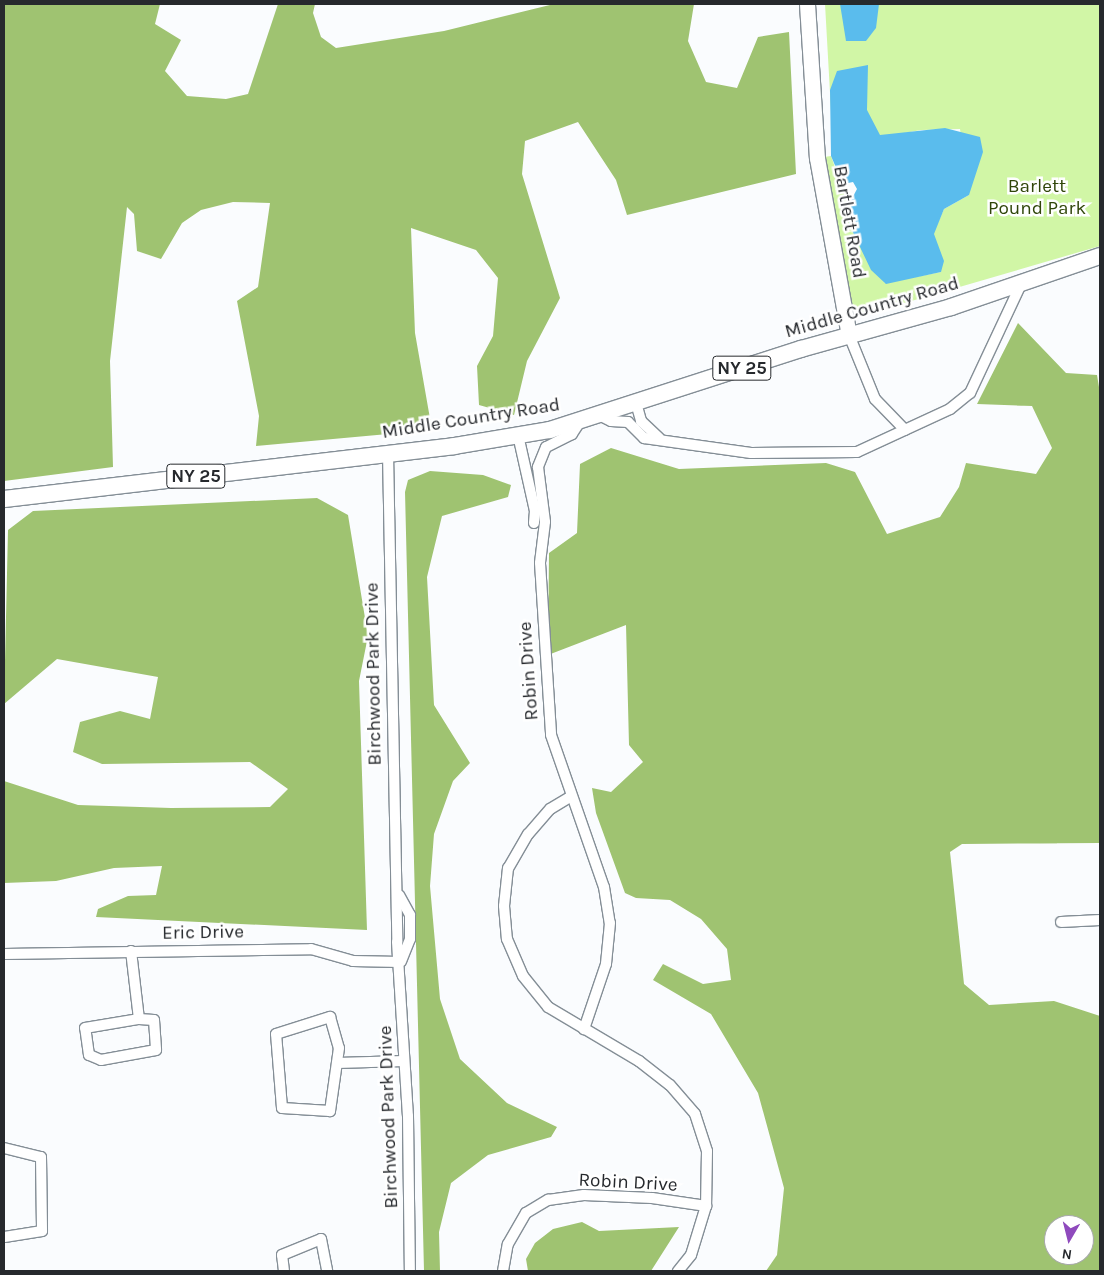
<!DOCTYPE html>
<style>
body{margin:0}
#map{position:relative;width:1104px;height:1275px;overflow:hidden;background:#fafcfe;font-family:Karla,sans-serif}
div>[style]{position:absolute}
.green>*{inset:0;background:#d1f6a6}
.forest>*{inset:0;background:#9fc371}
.water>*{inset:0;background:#5abced}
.roads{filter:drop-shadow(1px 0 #848e96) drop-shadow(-1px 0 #848e96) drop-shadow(0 1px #848e96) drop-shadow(0 -1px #848e96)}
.street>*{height:10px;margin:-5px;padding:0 5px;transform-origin:5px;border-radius:5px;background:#fff}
.secondary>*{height:15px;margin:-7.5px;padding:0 7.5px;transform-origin:7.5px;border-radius:7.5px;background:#fff}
.primary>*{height:16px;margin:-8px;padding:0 8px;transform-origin:8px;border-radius:8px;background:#fff}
span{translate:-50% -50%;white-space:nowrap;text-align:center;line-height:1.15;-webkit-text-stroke:5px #fff;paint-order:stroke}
.shield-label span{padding:1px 4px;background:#fff;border:1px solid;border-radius:4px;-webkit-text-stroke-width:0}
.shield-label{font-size:18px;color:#26292d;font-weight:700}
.park-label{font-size:19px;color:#304609}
.street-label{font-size:19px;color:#26292d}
.frame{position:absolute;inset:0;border:5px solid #26292d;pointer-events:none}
.north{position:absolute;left:1044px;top:1215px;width:50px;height:50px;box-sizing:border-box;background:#fff;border:1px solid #a8a9ab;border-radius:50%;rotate:188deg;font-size:14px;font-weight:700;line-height:20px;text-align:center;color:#26292d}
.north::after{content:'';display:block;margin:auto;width:18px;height:22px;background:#8f4abd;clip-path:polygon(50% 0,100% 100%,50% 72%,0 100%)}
</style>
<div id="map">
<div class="green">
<div style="clip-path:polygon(825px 4px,1100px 4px,1100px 246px,846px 320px,817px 158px,831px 156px,866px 254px,885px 283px,941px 272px,933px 234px,944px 209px,969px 195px,960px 129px,921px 130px,833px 146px)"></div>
</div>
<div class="forest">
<div style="clip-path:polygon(4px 4px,160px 4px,155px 24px,181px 40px,165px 71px,187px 96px,226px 99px,248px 94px,278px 4px,315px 4px,313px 13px,321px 37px,336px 48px,444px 31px,554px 4px,694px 4px,688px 41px,706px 82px,737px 88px,758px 37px,789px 32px,796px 174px,627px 215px,616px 180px,578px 122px,525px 141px,522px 174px,560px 298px,527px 361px,514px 415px,479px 405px,477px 366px,493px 336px,498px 278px,476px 250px,411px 228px,415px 333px,432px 430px,256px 446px,259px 416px,237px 301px,258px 287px,270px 203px,233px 202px,201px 210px,182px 223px,161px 259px,137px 251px,134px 214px,127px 207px,110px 361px,113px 467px,4px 481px)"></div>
<div style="clip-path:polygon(evenodd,1018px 323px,1066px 373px,1097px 375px,1100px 393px,1100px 843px,962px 844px,950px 852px,964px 984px,989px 1005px,1054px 1001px,1100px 1016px,1100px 1271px,766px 1271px,777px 1255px,784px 1188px,758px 1093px,711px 1014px,653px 980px,663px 964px,703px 984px,731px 980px,727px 949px,701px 919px,670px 900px,636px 898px,625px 893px,596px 813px,592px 788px,611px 792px,643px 762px,629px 745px,626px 625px,548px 655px,549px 553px,577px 533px,580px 464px,611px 448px,679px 469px,826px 463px,855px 472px,887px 534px,940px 517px,959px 487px,966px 463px,1036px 474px,1052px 448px,1032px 406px,977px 404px,1018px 323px,1054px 1225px,1084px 1225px,1084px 1255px,1054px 1255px,1054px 1225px)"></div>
<div style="clip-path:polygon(430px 471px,483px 475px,511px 485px,508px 497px,442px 516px,427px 577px,434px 705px,470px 763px,453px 781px,434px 834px,430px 886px,440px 999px,460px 1059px,507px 1103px,557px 1127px,551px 1137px,488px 1155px,451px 1183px,439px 1232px,440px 1271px,424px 1271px,405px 492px,408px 480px)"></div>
<div style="clip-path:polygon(317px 498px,348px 515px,368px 636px,359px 681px,367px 930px,96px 917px,98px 909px,128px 896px,156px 895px,162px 866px,114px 868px,56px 881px,4px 883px,4px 781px,78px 805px,171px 808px,270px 807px,288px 789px,250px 762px,102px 764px,73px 752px,80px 722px,120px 711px,150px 719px,158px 677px,57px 659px,4px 704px,8px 530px,33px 511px)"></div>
<div style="clip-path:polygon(582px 1222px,599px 1231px,679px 1227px,651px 1271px,528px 1271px,526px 1259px,535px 1243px,553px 1229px)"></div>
</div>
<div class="water">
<div style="clip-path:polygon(840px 4px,879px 4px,876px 28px,866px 41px,846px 41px)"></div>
<div style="clip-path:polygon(868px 65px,867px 110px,880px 135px,945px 128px,980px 137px,983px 152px,969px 195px,944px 209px,934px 234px,944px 261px,941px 272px,886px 284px,871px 270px,849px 224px,848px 206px,857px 189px,853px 182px,843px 184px,831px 156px,830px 90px,837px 71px)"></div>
</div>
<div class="roads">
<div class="street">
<div style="left:849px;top:335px;width:69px;rotate:67.9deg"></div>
<div style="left:875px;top:399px;width:43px;rotate:45.9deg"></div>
<div style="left:636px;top:403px;width:19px;rotate:74deg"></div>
<div style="left:641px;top:421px;width:25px;rotate:43deg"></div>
<div style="left:599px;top:415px;width:13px;rotate:27deg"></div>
<div style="left:611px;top:421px;width:17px;rotate:3deg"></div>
<div style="left:628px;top:422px;width:23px;rotate:45deg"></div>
<div style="left:644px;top:438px;width:108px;rotate:8deg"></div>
<div style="left:751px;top:453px;width:106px;rotate:-0.5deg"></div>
<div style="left:857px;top:452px;width:102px;rotate:-24.8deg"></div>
<div style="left:950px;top:409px;width:26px;rotate:-39deg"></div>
<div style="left:970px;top:393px;width:123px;rotate:-64.9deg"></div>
<div style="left:581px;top:420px;width:17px;rotate:123deg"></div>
<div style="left:572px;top:434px;width:29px;rotate:153deg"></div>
<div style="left:546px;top:447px;width:22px;rotate:112deg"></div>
<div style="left:538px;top:467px;width:55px;rotate:82.7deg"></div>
<div style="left:545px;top:522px;width:41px;rotate:97deg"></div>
<div style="left:540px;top:563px;width:172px;rotate:86.3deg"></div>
<div style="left:551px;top:735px;width:161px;rotate:70.8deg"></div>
<div style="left:604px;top:887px;width:36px;rotate:81deg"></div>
<div style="left:610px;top:923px;width:41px;rotate:95.6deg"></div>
<div style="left:606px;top:964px;width:69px;rotate:108.7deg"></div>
<div style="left:518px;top:435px;width:78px;rotate:77.4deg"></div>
<div style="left:535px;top:511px;width:12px;rotate:95deg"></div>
<div style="left:388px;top:453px;width:489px;rotate:88.9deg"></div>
<div style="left:397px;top:942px;width:174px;rotate:86.4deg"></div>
<div style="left:408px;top:1116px;width:155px;rotate:89.3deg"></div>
<div style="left:570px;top:797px;width:23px;rotate:149deg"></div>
<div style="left:550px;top:809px;width:33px;rotate:131deg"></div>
<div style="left:528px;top:834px;width:39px;rotate:120deg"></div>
<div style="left:508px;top:868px;width:38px;rotate:96deg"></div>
<div style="left:504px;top:906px;width:33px;rotate:85deg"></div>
<div style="left:507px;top:939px;width:40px;rotate:66.6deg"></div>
<div style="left:523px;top:976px;width:40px;rotate:51deg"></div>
<div style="left:548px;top:1007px;width:106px;rotate:30.7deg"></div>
<div style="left:639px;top:1061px;width:39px;rotate:38deg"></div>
<div style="left:670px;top:1085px;width:38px;rotate:49deg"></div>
<div style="left:695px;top:1114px;width:39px;rotate:72deg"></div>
<div style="left:707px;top:1151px;width:55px;rotate:91deg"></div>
<div style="left:706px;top:1206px;width:51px;rotate:107deg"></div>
<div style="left:691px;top:1255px;width:21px;rotate:129deg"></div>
<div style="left:399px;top:895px;width:23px;rotate:61deg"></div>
<div style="left:410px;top:915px;width:24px;rotate:90deg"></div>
<div style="left:410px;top:939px;width:24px;rotate:112deg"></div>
<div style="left:1061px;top:922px;width:39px;rotate:-3deg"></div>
<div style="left:131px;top:951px;width:68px;rotate:83.3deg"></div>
<div style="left:4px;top:954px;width:307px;rotate:-0.9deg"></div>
<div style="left:311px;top:949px;width:44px;rotate:15.9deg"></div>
<div style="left:353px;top:961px;width:47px;rotate:1.2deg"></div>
<div style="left:330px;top:1017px;width:32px;rotate:74deg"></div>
<div style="left:339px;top:1048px;width:64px;rotate:98.1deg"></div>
<div style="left:330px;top:1111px;width:48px;rotate:-176.4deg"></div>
<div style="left:282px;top:1108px;width:74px;rotate:-94.6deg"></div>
<div style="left:276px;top:1034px;width:57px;rotate:-17.5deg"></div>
<div style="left:139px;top:1019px;width:15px;rotate:4deg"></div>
<div style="left:154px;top:1020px;width:30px;rotate:86deg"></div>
<div style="left:156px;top:1050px;width:56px;rotate:169.7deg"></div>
<div style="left:101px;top:1060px;width:13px;rotate:-157deg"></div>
<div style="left:89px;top:1055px;width:27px;rotate:-98deg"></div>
<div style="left:85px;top:1028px;width:55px;rotate:-9.5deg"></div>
<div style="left:337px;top:1063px;width:67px;rotate:-1.7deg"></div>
<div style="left:4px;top:1148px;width:38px;rotate:14deg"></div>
<div style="left:41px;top:1157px;width:74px;rotate:89.2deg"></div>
<div style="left:42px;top:1231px;width:38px;rotate:171deg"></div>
<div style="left:284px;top:1271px;width:16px;rotate:-97deg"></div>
<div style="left:282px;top:1255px;width:42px;rotate:-22.3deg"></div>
<div style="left:321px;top:1239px;width:33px;rotate:79deg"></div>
<div style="left:503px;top:1271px;width:27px;rotate:-80deg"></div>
<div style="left:508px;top:1244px;width:36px;rotate:-60deg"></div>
<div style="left:526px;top:1213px;width:26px;rotate:-31deg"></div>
<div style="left:548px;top:1200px;width:36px;rotate:-8deg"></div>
<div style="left:584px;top:1195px;width:68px;rotate:2.5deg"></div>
<div style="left:652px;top:1198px;width:55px;rotate:8.4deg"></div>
</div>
<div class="secondary">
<div style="left:807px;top:4px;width:154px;rotate:86.3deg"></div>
<div style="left:817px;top:158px;width:180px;rotate:79.8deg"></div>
</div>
<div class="primary">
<div style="left:4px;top:499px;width:453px;rotate:-6.7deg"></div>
<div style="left:454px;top:446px;width:97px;rotate:-9.5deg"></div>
<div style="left:550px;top:430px;width:264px;rotate:-17.9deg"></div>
<div style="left:801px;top:349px;width:156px;rotate:-15.6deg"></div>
<div style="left:951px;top:307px;width:157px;rotate:-18.9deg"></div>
</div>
</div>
<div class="shield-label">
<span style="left:742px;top:368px">NY 25</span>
<span style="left:196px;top:476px">NY 25</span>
</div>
<div class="park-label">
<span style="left:1037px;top:198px">Barlett<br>Pound Park</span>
</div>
<div class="street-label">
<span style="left:849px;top:222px;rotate:80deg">Bartlett Road</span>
<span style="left:872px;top:308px;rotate:-16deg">Middle Country Road</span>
<span style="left:471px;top:419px;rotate:-9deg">Middle Country Road</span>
<span style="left:529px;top:671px;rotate:-94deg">Robin Drive</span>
<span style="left:374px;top:674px;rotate:-91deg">Birchwood Park Drive</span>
<span style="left:203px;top:933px;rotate:-1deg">Eric Drive</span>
<span style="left:389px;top:1117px;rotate:-92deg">Birchwood Park Drive</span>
<span style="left:628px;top:1183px;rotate:3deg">Robin Drive</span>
</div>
<div class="frame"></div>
<div class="north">N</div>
</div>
